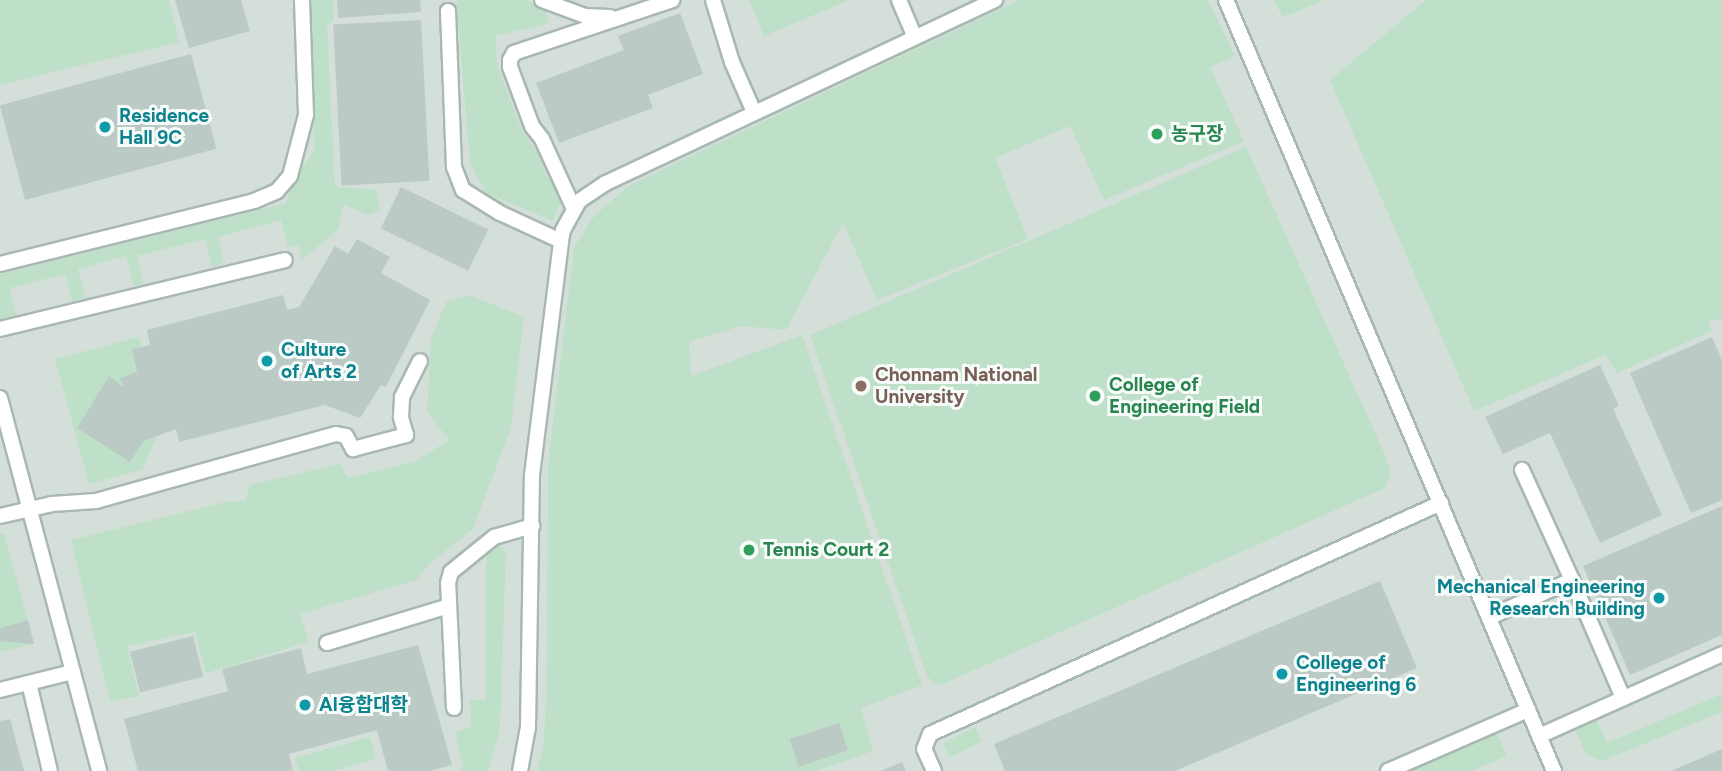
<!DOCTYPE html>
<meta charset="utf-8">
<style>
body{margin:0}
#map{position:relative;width:1722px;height:771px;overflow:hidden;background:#e6efeb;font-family:Figtree,"Noto Sans KR",sans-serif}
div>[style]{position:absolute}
.built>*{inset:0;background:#d4dfda;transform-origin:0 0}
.green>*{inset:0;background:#bfe0c8;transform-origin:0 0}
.building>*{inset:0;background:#bbcac4;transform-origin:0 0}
.roads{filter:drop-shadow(2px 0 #a8b8b2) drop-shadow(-2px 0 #a8b8b2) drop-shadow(0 2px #a8b8b2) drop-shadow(0 -2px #a8b8b2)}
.lane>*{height:14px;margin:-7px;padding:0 7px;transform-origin:7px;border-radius:7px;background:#fff}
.dots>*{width:19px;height:19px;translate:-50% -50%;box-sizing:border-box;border:4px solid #f7fbf9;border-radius:50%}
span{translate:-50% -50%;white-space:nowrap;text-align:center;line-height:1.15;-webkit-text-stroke:6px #f7fbf9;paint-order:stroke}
.culture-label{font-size:19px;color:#0d838f;font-weight:700}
.left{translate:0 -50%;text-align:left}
.right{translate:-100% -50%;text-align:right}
.leisure-label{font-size:19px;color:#27864d;font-weight:700}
.education-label{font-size:19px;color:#785e54;font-weight:700}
</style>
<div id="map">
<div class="built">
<div style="left:0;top:0;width:1722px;height:771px"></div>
</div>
<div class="green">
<div style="clip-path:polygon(0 0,169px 0,179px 42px,0 85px)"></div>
<div style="clip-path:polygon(311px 0,334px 0,334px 20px,327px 25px,335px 187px,376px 190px,380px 209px,369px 215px,343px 205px,339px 229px,302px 260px,298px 245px,288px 247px,281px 220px,218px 237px,224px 263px,212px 267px,205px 239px,137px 256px,144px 284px,134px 286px,126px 256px,78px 269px,86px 298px,72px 302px,65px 274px,10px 288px,16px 316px,0 320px,0 274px,286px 203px,299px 171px,314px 151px)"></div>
<div style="clip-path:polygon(456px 0,526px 0,544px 9px,550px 23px,495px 36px,497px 65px,522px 131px,539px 154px,545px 173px,562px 199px,553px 221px,486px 193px,470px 163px)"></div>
<div style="clip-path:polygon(749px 0,849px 0,764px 36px)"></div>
<div style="clip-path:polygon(1019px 0,1208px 0,1235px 56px,1210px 67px,1244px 141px,1104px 200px,1070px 126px,995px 158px,1028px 239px,877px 300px,843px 223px,786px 330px,741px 326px,689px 342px,691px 376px,802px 335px,922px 685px,861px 708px,873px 751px,816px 771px,537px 771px,544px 743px,547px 669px,548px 465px,574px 247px,595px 215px,630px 185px)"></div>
<div style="clip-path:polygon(1273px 0,1325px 0,1283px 17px)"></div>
<div style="clip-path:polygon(1426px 0,1722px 0,1722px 320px,1708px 319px,1712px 331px,1617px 373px,1605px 355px,1474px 411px,1330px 80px)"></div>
<div style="clip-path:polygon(1246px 147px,1386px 457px,1391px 475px,1385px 488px,941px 685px,933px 682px,927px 676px,810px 335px)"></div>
<div style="clip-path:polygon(469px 295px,524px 317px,511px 427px,473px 529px,430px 563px,416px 580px,300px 614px,309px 642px,206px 673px,195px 632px,127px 646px,139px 696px,110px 702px,71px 540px,225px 502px,245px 501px,250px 485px,339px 464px,349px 478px,414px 462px,449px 440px,427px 412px,431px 338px,446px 302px)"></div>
<div style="clip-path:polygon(139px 337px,141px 347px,132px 350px,137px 372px,121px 378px,130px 462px,144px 441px,157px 436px,142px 470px,89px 484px,55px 359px)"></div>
<div style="clip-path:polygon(4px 533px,34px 644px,0 652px,0 534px)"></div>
<div style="clip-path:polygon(500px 546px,506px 551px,500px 730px,488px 771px,461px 771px,463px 767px,455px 733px,471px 726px,470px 700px,486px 699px,486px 554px)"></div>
<div style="clip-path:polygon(1722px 694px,1722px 712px,1602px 761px,1586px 754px,1574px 728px,1596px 718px,1607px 743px)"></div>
<div style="left:975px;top:727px;width:16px;height:36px;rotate:63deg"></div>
<div style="clip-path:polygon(1495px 730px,1507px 756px,1471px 771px,1401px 771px)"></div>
<div style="clip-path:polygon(370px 737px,376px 759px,332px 771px,299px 771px,295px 758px)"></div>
</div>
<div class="building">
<div style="clip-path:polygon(175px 0,241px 0,250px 31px,189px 48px)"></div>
<div style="clip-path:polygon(337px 0,420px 0,421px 12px,338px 18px)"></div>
<div style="clip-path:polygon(680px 13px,703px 74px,648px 95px,653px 108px,559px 143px,536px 83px,624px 50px,618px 36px)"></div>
<div style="left:421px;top:20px;width:161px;height:88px;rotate:87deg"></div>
<div style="left:191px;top:54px;width:98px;height:198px;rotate:75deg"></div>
<div style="left:401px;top:187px;width:97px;height:46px;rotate:26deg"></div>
<div style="clip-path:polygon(357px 239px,390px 257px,381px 273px,430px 300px,386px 387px,381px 385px,360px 418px,325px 405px,179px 442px,176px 429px,144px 441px,130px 462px,77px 428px,109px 376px,124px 387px,120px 378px,137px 372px,132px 349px,150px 345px,147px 330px,283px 295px,287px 310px,299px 307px,335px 246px,348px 254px)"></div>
<div style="clip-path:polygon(1712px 337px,1722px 360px,1722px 500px,1691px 513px,1630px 373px)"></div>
<div style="clip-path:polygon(1600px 365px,1619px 406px,1613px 409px,1662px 515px,1600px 543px,1550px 433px,1503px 454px,1485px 417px)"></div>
<div style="clip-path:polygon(1722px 506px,1722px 635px,1630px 675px,1583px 566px)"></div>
<div style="clip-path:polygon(1380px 581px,1417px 668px,1175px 771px,1005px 771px,994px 744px)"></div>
<div style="clip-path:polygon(28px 620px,34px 644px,0 641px,0 628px)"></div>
<div style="left:193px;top:636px;width:42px;height:65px;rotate:76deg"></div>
<div style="clip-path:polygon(418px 645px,452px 765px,429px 771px,388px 771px,377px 730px,289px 754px,293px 771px,138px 771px,124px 719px,228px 691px,222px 669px,301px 648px,307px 674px)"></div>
<div style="clip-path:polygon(10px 719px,24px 771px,0 771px,0 721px)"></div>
<div style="left:839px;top:723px;width:29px;height:52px;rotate:72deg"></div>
<div style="clip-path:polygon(1722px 749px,1722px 771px,1671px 771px)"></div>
<div style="clip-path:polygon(902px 762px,906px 771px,881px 771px)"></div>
</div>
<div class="roads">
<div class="lane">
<div style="left:542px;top:0;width:46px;rotate:20.4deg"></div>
<div style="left:585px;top:16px;width:25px;rotate:2deg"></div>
<div style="left:713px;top:0;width:65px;rotate:73deg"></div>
<div style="left:732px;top:62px;width:55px;rotate:66.3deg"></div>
<div style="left:899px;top:0;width:39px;rotate:67deg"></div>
<div style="left:1226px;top:0;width:838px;rotate:66.95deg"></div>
<div style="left:448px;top:11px;width:156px;rotate:87.8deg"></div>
<div style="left:454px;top:167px;width:25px;rotate:69deg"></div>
<div style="left:463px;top:190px;width:44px;rotate:31.9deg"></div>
<div style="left:500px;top:213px;width:67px;rotate:24.7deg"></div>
<div style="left:574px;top:209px;width:77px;rotate:-114.6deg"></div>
<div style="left:542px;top:139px;width:16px;rotate:-128deg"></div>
<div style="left:532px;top:126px;width:63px;rotate:-110.4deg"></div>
<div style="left:510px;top:67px;width:7px;rotate:-90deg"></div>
<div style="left:510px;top:60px;width:8px;rotate:-60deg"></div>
<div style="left:514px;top:53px;width:167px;rotate:-18.5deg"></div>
<div style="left:0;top:264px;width:262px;rotate:-13.9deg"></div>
<div style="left:254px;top:201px;width:25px;rotate:-23deg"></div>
<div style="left:277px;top:191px;width:20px;rotate:-49deg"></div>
<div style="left:290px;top:176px;width:63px;rotate:-75.3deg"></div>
<div style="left:306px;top:115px;width:115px;rotate:-92deg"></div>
<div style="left:0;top:329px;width:293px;rotate:-13.6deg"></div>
<div style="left:0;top:398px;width:386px;rotate:75.1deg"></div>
<div style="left:0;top:516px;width:53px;rotate:-13deg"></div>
<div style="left:52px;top:504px;width:44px;rotate:-3.9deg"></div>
<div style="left:96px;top:501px;width:249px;rotate:-15.6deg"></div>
<div style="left:336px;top:434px;width:10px;rotate:11deg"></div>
<div style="left:346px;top:436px;width:15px;rotate:62deg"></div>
<div style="left:353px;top:449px;width:55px;rotate:-14.8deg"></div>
<div style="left:406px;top:435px;width:19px;rotate:-106deg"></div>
<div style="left:401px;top:417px;width:20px;rotate:-87deg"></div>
<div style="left:402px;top:397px;width:40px;rotate:-63.4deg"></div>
<div style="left:1572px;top:580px;width:129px;rotate:66.6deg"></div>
<div style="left:1490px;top:617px;width:90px;rotate:-24.3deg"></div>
<div style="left:1572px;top:580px;width:121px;rotate:-114.4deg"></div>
<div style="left:327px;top:643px;width:127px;rotate:-16.9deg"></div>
<div style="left:29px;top:683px;width:90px;rotate:76.6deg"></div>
<div style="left:0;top:690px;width:74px;rotate:-14deg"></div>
<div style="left:454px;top:708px;width:125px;rotate:-92.7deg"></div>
<div style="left:448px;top:583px;width:11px;rotate:-75deg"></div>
<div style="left:451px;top:572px;width:55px;rotate:-39.1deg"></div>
<div style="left:494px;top:537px;width:40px;rotate:-16deg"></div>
<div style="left:1539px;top:736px;width:201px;rotate:-24.1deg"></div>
<div style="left:520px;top:771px;width:45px;rotate:-79.7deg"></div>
<div style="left:528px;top:727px;width:252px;rotate:-89.1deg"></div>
<div style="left:532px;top:475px;width:236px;rotate:-82.9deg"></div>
<div style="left:561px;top:241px;width:11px;rotate:-80deg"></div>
<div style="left:563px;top:230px;width:33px;rotate:-61deg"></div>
<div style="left:579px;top:201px;width:32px;rotate:-34deg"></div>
<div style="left:606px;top:183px;width:430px;rotate:-25.2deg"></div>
<div style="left:934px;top:771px;width:24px;rotate:-114deg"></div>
<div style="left:924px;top:749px;width:16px;rotate:-68deg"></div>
<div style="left:930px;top:734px;width:561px;rotate:-24.33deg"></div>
<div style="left:1388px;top:771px;width:153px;rotate:-23.5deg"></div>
</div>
</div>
<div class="dots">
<div style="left:105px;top:127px;background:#0f9aa8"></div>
<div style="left:1157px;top:134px;background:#2e9e5b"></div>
<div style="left:267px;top:361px;background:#0f9aa8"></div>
<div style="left:861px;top:386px;background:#8d6e63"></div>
<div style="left:1095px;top:396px;background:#2e9e5b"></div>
<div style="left:749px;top:550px;background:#2e9e5b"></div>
<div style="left:1659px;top:598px;background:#0f9aa8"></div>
<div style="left:1282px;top:674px;background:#0f9aa8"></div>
<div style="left:305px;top:705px;background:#0f9aa8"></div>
</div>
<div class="culture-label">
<span class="left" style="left:119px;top:127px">Residence<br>Hall 9C</span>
<span class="left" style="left:281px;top:361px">Culture<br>of Arts 2</span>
<span class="right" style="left:1645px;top:598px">Mechanical Engineering<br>Research Building</span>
<span class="left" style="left:1296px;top:674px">College of<br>Engineering 6</span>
<span class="left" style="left:319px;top:705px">AI융합대학</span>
</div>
<div class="leisure-label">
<span class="left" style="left:1171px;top:134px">농구장</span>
<span class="left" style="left:1109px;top:396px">College of<br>Engineering Field</span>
<span class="left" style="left:763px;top:550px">Tennis Court 2</span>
</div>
<div class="education-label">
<span class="left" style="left:875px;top:386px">Chonnam National<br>University</span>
</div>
</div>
